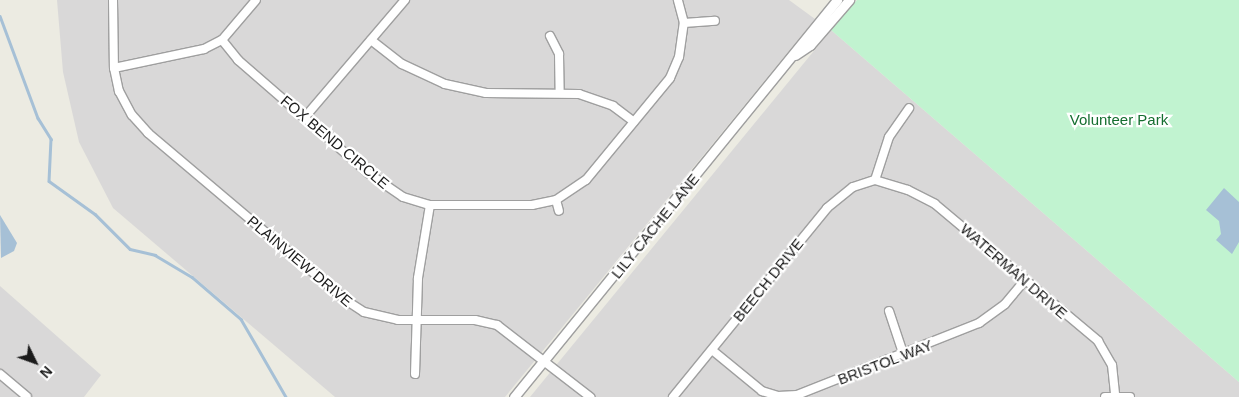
<!DOCTYPE html>
<style>
body{margin:0}
#map{position:relative;width:1239px;height:397px;overflow:hidden;background:#ecebe2;font-family:Arial,sans-serif}
div>[style]{position:absolute}
.residential>*{inset:0;background:#d9d8d8}
.park>*{inset:0;background:#c1f3d0}
.water>*{inset:0;background:#a6c0d6}
.stream>*{height:2.5px;margin:-1.25px;padding:0 1.25px;transform-origin:1.25px;border-radius:1.25px;background:#a6c0d6}
.roads{filter:drop-shadow(1px 0 #9f9f9f) drop-shadow(-1px 0 #9f9f9f) drop-shadow(0 1px #9f9f9f) drop-shadow(0 -1px #9f9f9f)}
.minor>*{height:8px;margin:-4px;padding:0 4px;transform-origin:4px;border-radius:4px;background:#fff}
.tertiary>*{height:9px;margin:-4.5px;padding:0 4.5px;transform-origin:4.5px;border-radius:4.5px;background:#fff}
span{translate:-50% -50%;white-space:nowrap;text-align:center;line-height:1.15;-webkit-text-stroke:4.5px #fff;paint-order:stroke}
.park-label{font-size:15px;color:#156e30}
.street-label{font-size:15px;color:#1b1b1b}
.north{position:absolute;left:10px;top:337px;width:50px;height:50px;-webkit-text-stroke:4px #fff;paint-order:stroke;rotate:132deg;font-size:14px;font-weight:700;line-height:20px;text-align:center;color:#1b1b1b}
.north::after{content:'';display:block;margin:auto;width:18px;height:22px;background:#1b1b1b;clip-path:polygon(50% 0,100% 100%,50% 72%,0 100%)}
</style>
<div id="map">
<div class="residential">
<div style="clip-path:polygon(57px 0,789px 0,815px 19px,505px 397px,335px 397px,113px 208px,79px 142px,63px 72px)"></div>
<div style="clip-path:polygon(831px 30px,1239px 382px,1239px 397px,530px 397px)"></div>
<div style="clip-path:polygon(0 286px,101px 375px,84px 397px,0 397px)"></div>
</div>
<div class="park">
<div style="clip-path:polygon(857px 0,1239px 0,1239px 382px,831px 30px)"></div>
</div>
<div class="water">
<div style="clip-path:polygon(1224px 188px,1239px 202px,1239px 242px,1232px 254px,1216px 240px,1221px 234px,1219px 221px,1206px 210px)"></div>
<div style="clip-path:polygon(0 215px,17px 243px,14px 251px,1px 258px)"></div>
</div>
<div class="stream">
<div style="left:0;top:16px;width:109px;rotate:69.6deg"></div>
<div style="left:38px;top:118px;width:25px;rotate:58deg"></div>
<div style="left:51px;top:139px;width:42px;rotate:92.7deg"></div>
<div style="left:49px;top:181px;width:57px;rotate:35.7deg"></div>
<div style="left:95px;top:214px;width:49px;rotate:45deg"></div>
<div style="left:130px;top:249px;width:26px;rotate:13deg"></div>
<div style="left:155px;top:255px;width:43px;rotate:30.7deg"></div>
<div style="left:192px;top:277px;width:65px;rotate:40.6deg"></div>
<div style="left:241px;top:319px;width:90px;rotate:60deg"></div>
</div>
<div class="roads">
<div class="minor">
<div style="left:113px;top:0;width:68px;rotate:89.2deg"></div>
<div style="left:114px;top:68px;width:24px;rotate:78deg"></div>
<div style="left:119px;top:91px;width:27px;rotate:62deg"></div>
<div style="left:132px;top:115px;width:24px;rotate:48deg"></div>
<div style="left:148px;top:133px;width:260px;rotate:40.2deg"></div>
<div style="left:347px;top:301px;width:20px;rotate:33deg"></div>
<div style="left:364px;top:312px;width:35px;rotate:13deg"></div>
<div style="left:398px;top:320px;width:77px"></div>
<div style="left:475px;top:320px;width:23px;rotate:13deg"></div>
<div style="left:497px;top:325px;width:118px;rotate:37.7deg"></div>
<div style="left:684px;top:23px;width:31px;rotate:-4deg"></div>
<div style="left:550px;top:36px;width:20px;rotate:63deg"></div>
<div style="left:559px;top:54px;width:39px;rotate:89deg"></div>
<div style="left:222px;top:40px;width:26px;rotate:51deg"></div>
<div style="left:238px;top:60px;width:172px;rotate:41deg"></div>
<div style="left:368px;top:173px;width:42px;rotate:34.4deg"></div>
<div style="left:403px;top:197px;width:28px;rotate:17deg"></div>
<div style="left:430px;top:205px;width:102px"></div>
<div style="left:532px;top:205px;width:25px;rotate:-12deg"></div>
<div style="left:556px;top:200px;width:36px;rotate:-34deg"></div>
<div style="left:586px;top:180px;width:132px;rotate:-50.5deg"></div>
<div style="left:670px;top:78px;width:23px;rotate:-67deg"></div>
<div style="left:679px;top:57px;width:34px;rotate:-82deg"></div>
<div style="left:684px;top:23px;width:24px;rotate:-105deg"></div>
<div style="left:371px;top:40px;width:39px;rotate:38deg"></div>
<div style="left:402px;top:64px;width:47px;rotate:24.9deg"></div>
<div style="left:445px;top:84px;width:42px;rotate:12.4deg"></div>
<div style="left:486px;top:93px;width:93px;rotate:0.6deg"></div>
<div style="left:579px;top:94px;width:36px;rotate:19deg"></div>
<div style="left:613px;top:106px;width:26px;rotate:37deg"></div>
<div style="left:114px;top:68px;width:92px;rotate:-11.9deg"></div>
<div style="left:204px;top:49px;width:20px;rotate:-27deg"></div>
<div style="left:222px;top:40px;width:52px;rotate:-49.6deg"></div>
<div style="left:305px;top:117px;width:154px;rotate:-49.5deg"></div>
<div style="left:875px;top:180px;width:34px;rotate:17deg"></div>
<div style="left:908px;top:190px;width:30px;rotate:27deg"></div>
<div style="left:935px;top:204px;width:213px;rotate:40deg"></div>
<div style="left:1098px;top:341px;width:28px;rotate:60deg"></div>
<div style="left:1112px;top:365px;width:31px;rotate:84deg"></div>
<div style="left:875px;top:180px;width:45px;rotate:-72deg"></div>
<div style="left:889px;top:137px;width:35px;rotate:-55deg"></div>
<div style="left:556px;top:200px;width:11px;rotate:75deg"></div>
<div style="left:889px;top:311px;width:47px;rotate:71.6deg"></div>
<div style="left:712px;top:350px;width:65px;rotate:39.4deg"></div>
<div style="left:762px;top:391px;width:17px;rotate:17deg"></div>
<div style="left:778px;top:396px;width:19px;rotate:-3deg"></div>
<div style="left:797px;top:395px;width:196px;rotate:-21.6deg"></div>
<div style="left:979px;top:323px;width:32px;rotate:-36deg"></div>
<div style="left:1005px;top:304px;width:31px;rotate:-50deg"></div>
<div style="left:0;top:374px;width:35px;rotate:40deg"></div>
<div style="left:415px;top:374px;width:96px;rotate:-88.2deg"></div>
<div style="left:418px;top:278px;width:74px;rotate:-80.7deg"></div>
<div style="left:673px;top:397px;width:244px;rotate:-50.8deg"></div>
<div style="left:827px;top:208px;width:33px;rotate:-39deg"></div>
<div style="left:853px;top:187px;width:23px;rotate:-18deg"></div>
<div style="left:1105px;top:397px;width:25px"></div>
</div>
<div class="tertiary">
<div style="left:795px;top:55px;width:18px;rotate:-34deg"></div>
<div style="left:810px;top:45px;width:60px;rotate:-49.1deg"></div>
<div style="left:514px;top:397px;width:512px;rotate:-50.87deg"></div>
</div>
</div>
<div class="park-label">
<span style="left:1119px;top:120px">Volunteer Park</span>
</div>
<div class="street-label">
<span style="left:335px;top:142px;rotate:40deg">FOX BEND CIRCLE</span>
<span style="left:655px;top:226px;rotate:-51deg">LILY CACHE LANE</span>
<span style="left:300px;top:261px;rotate:40deg">PLAINVIEW DRIVE</span>
<span style="left:1014px;top:271px;rotate:41deg">WATERMAN DRIVE</span>
<span style="left:768px;top:280px;rotate:-51deg">BEECH DRIVE</span>
<span style="left:885px;top:362px;rotate:-21deg">BRISTOL WAY</span>
</div>
<div class="north">N</div>
</div>
